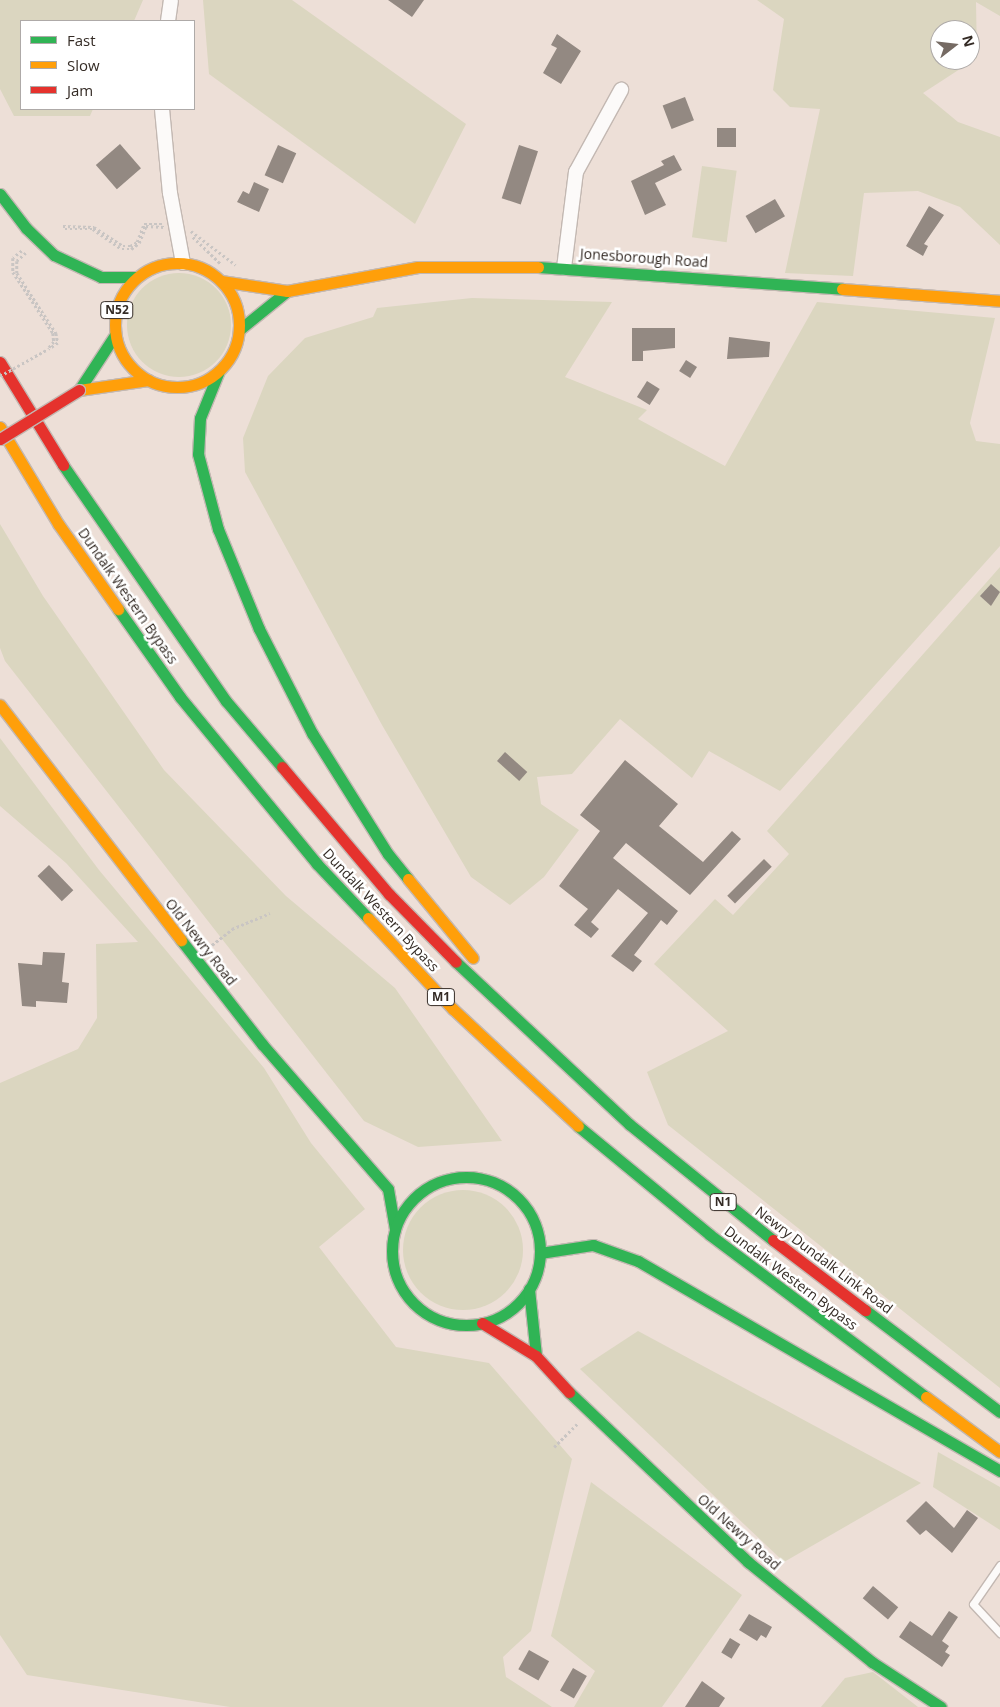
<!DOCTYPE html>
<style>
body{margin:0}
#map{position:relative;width:1000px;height:1707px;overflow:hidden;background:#eddfd7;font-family:"Open Sans",sans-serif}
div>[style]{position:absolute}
.green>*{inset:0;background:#dbd6c0;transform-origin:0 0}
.round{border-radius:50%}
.building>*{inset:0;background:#938982;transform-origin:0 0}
.path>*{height:2.5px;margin-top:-1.25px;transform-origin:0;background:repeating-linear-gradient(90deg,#c9c5c3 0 2.5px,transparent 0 5px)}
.roads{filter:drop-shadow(1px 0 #c3b8b2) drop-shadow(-1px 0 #c3b8b2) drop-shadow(0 1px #c3b8b2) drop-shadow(0 -1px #c3b8b2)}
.lane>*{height:7px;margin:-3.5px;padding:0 3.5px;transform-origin:3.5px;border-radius:3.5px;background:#fcfaf9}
.street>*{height:14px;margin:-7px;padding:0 7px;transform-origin:7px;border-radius:7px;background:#fcfaf9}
.fast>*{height:11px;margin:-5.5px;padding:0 5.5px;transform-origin:5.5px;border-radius:5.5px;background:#30b455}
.fast>.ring{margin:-5.5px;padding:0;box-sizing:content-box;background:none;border:11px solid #30b455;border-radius:50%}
.slow>*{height:11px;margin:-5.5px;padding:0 5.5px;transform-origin:5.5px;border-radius:5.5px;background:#ff9f0a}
.slow>.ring{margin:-5.5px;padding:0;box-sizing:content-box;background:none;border:11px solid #ff9f0a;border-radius:50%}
.jam>*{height:11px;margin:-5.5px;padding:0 5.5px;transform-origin:5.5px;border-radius:5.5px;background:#e5322d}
.path-bridge>*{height:2.5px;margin-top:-1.25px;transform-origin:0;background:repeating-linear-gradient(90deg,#c9c5c3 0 2.5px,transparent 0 5px)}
.bridges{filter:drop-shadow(1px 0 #c3b8b2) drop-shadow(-1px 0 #c3b8b2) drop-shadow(0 1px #c3b8b2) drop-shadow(0 -1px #c3b8b2)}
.jam-bridge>*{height:11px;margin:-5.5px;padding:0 5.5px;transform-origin:5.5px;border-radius:5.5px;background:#e5322d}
span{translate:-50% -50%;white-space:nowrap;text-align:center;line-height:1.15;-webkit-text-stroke:5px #fff;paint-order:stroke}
.shield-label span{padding:1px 4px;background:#fff;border:1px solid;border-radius:4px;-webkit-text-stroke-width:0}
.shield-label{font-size:12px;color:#342b25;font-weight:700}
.street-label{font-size:14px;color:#342b25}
.legend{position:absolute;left:20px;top:20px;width:175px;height:90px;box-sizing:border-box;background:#fff;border:1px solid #aeaaa8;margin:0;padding:6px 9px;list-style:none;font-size:15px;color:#342b25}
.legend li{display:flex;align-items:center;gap:10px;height:25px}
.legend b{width:25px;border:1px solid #aeaaa8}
.north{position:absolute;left:930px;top:20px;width:50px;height:50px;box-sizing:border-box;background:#fff;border:1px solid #aeaaa8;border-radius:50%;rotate:74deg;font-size:14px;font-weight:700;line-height:20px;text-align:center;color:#342b25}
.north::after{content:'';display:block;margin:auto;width:18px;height:22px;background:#756a63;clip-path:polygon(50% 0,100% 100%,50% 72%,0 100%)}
</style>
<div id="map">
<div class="green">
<div style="clip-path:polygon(0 0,143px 0,134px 21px,21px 21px,21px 109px,93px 109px,90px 116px,14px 116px,0 89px)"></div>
<div style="clip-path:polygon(203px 0,292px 0,466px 124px,415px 224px,209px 74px)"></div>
<div style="clip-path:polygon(evenodd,757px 0,1000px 0,1000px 16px,976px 2px,977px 58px,923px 93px,958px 122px,1000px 137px,1000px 245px,960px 207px,918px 191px,864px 193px,853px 276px,785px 273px,820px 109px,790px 107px,773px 90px,784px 19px,757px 0,940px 30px,970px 30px,970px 60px,940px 60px,940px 30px)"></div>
<div style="left:702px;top:166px;width:35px;height:72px;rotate:8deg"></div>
<div class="round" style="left:127px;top:273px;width:104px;height:104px"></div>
<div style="clip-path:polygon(472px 298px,612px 302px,565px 377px,647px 410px,638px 419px,725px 466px,817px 302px,995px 318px,970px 423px,976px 441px,1000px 444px,1000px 546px,780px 791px,709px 751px,692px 778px,620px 719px,572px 774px,537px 777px,541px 804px,579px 830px,544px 877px,510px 905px,471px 877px,382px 725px,245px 472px,243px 438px,268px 376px,305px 338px,373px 317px,377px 308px)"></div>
<div style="clip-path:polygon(0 524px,43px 596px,164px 770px,286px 896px,395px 988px,502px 1141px,418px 1147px,364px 1121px,5px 661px,0 648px)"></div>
<div style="clip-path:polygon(1000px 567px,1000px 1388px,668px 1125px,647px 1072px,728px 1031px,654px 964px,715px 899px,733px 915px,789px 854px,767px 831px)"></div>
<div style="clip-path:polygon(0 738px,99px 870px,264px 1068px,311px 1143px,365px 1209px,319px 1247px,396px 1347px,489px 1363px,572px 1459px,531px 1631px,503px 1657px,506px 1677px,552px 1707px,230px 1707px,27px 1675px,0 1635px,0 1083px,78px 1049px,97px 1018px,96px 944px,138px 942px,66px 863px,0 806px)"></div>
<div class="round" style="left:403px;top:1190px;width:120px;height:120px"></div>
<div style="clip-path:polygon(638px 1331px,921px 1483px,784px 1562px,580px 1369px)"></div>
<div style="clip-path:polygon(938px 1452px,1000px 1487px,1000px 1530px,933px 1487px)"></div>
<div style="clip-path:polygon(591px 1482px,742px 1595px,662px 1707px,574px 1707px,595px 1671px,551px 1636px)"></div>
<div style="clip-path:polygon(873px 1672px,918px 1707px,821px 1707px,845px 1678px)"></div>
</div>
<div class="building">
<div style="clip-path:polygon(388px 0,424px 0,412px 17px)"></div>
<div style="clip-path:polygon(557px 34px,581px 51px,561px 84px,543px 73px,557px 48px,551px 45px)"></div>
<div style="left:685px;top:97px;width:25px;height:24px;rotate:69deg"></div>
<div style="left:717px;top:128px;width:19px;height:19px"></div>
<div style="left:120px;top:144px;width:32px;height:32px;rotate:49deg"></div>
<div style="left:278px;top:145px;width:20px;height:33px;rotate:24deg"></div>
<div style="left:519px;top:145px;width:20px;height:56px;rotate:18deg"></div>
<div style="clip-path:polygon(674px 155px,682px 170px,655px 183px,666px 205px,645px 215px,631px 181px,664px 165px,661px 161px)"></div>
<div style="clip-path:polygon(254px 182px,269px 189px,259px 212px,237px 202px,243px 191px,249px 194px)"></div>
<div style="left:775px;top:199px;width:20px;height:34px;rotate:60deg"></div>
<div style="clip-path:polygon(929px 206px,944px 215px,924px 244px,928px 246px,923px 256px,906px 246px)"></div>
<div style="clip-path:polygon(632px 328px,675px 328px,675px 348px,643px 351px,643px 361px,632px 361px)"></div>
<div style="clip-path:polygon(729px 337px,770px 342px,769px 357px,727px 359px)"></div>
<div style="left:686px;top:360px;width:13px;height:13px;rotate:32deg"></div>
<div style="left:647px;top:381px;width:15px;height:19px;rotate:32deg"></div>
<div style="clip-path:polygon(991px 584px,1000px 592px,991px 606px,980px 596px)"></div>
<div style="left:505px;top:752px;width:30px;height:12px;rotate:42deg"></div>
<div style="clip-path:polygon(625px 760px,678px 804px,659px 826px,703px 862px,732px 831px,741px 839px,690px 895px,626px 843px,613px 858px,678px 911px,667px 925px,661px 920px,634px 955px,642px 961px,633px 972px,611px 956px,648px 913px,618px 889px,591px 922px,599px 929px,591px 938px,574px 925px,588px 909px,559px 886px,600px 831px,580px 815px)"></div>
<div style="left:764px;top:859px;width:11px;height:52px;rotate:45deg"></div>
<div style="left:49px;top:865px;width:35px;height:16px;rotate:46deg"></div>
<div style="clip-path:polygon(43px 952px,65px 953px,62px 982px,69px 983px,67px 1003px,36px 1001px,36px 1007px,22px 1006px,18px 963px,42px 965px)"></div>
<div style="clip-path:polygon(926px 1501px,954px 1528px,967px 1510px,978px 1518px,952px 1553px,926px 1530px,920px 1535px,906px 1521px)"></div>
<div style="left:873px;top:1586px;width:33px;height:16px;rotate:40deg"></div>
<div style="clip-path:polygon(949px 1611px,958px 1617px,942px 1641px,949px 1646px,945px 1652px,950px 1655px,942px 1667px,899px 1637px,910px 1621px,932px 1636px)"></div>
<div style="clip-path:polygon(749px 1614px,772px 1627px,766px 1638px,761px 1635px,757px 1641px,739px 1630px)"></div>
<div style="left:730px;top:1638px;width:12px;height:17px;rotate:31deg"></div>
<div style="left:529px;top:1650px;width:23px;height:22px;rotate:29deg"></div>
<div style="left:573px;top:1668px;width:16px;height:26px;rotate:30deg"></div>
<div style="clip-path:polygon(702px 1681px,725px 1698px,719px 1707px,685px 1707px)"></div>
</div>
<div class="path">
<div style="left:63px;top:226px;width:31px;rotate:2deg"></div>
<div style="left:94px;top:227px;width:35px;rotate:33deg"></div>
<div style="left:123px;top:246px;width:7px"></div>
<div style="left:130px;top:246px;width:8px;rotate:-30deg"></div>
<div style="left:137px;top:242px;width:19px;rotate:-69deg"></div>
<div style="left:144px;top:224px;width:19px"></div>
<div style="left:65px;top:229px;width:28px"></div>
<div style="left:93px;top:229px;width:35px;rotate:35deg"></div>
<div style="left:122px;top:249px;width:9px"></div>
<div style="left:131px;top:249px;width:10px;rotate:-37deg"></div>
<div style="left:139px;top:243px;width:18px;rotate:-68deg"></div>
<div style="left:146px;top:226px;width:18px;rotate:3deg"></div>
<div style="left:191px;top:231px;width:56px;rotate:37.1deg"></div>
<div style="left:193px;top:237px;width:39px;rotate:44deg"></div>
<div style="left:22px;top:251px;width:11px;rotate:142deg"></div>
<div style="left:13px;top:258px;width:14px;rotate:90deg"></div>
<div style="left:13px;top:272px;width:73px;rotate:56.7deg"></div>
<div style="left:53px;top:333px;width:9px;rotate:84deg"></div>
<div style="left:54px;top:342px;width:9px;rotate:131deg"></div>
<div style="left:26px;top:253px;width:12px;rotate:138deg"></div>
<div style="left:17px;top:261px;width:12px;rotate:90deg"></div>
<div style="left:17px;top:273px;width:72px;rotate:57deg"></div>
<div style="left:56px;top:333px;width:10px;rotate:79deg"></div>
<div style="left:58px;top:343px;width:11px;rotate:146deg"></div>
<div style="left:208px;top:948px;width:31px;rotate:-38deg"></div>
<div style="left:232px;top:929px;width:41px;rotate:-22.8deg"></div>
<div style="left:554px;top:1447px;width:34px;rotate:-45deg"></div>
</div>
<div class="roads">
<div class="lane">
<div style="left:1000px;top:1565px;width:47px;rotate:124.7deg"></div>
<div style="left:973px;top:1604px;width:40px;rotate:47deg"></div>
</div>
<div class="street">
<div style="left:168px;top:21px;width:21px;rotate:-82deg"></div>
<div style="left:162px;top:109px;width:84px;rotate:84.6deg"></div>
<div style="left:170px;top:193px;width:71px;rotate:79.5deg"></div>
<div style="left:564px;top:268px;width:97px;rotate:-82.9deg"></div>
<div style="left:576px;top:172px;width:94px;rotate:-61.2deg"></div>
</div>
<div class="fast">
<div style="left:0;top:194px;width:43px;rotate:52.6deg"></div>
<div style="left:26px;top:228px;width:39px;rotate:44deg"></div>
<div style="left:54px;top:255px;width:52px;rotate:25.1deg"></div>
<div style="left:101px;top:277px;width:35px"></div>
<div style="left:538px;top:267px;width:305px;rotate:4.1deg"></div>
<div style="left:239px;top:330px;width:62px;rotate:-39.1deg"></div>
<div style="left:219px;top:371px;width:51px;rotate:112deg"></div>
<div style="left:200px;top:418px;width:36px;rotate:93deg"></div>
<div style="left:198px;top:454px;width:78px;rotate:75.1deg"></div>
<div style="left:218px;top:529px;width:108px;rotate:67.7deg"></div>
<div style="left:259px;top:629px;width:117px;rotate:63deg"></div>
<div style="left:312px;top:733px;width:143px;rotate:57.9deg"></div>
<div style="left:388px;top:854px;width:32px;rotate:51deg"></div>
<div style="left:79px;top:390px;width:66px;rotate:-56.8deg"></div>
<div style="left:63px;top:465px;width:287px;rotate:55.4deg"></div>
<div style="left:226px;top:701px;width:87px;rotate:49.7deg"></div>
<div style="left:118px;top:609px;width:108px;rotate:54.8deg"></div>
<div style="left:180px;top:697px;width:216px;rotate:50.6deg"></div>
<div style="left:317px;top:864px;width:74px;rotate:46.6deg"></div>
<div style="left:181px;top:940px;width:132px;rotate:52.1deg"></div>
<div style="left:262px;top:1044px;width:192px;rotate:49deg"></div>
<div style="left:388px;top:1189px;width:41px;rotate:80.1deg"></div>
<div style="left:456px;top:962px;width:237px;rotate:43.1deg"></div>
<div style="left:629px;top:1124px;width:185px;rotate:38.9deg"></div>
<div style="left:578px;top:1126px;width:171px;rotate:39.5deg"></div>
<div style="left:710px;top:1235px;width:270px;rotate:36.9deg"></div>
<div class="ring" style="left:392px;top:1177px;width:137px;height:137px"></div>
<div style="left:540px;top:1253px;width:54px;rotate:-8.6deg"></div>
<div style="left:593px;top:1245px;width:48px;rotate:19.6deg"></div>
<div style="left:638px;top:1261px;width:419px;rotate:30.1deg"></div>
<div style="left:529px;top:1289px;width:67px;rotate:84deg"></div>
<div style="left:865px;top:1310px;width:169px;rotate:37.1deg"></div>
<div style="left:569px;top:1392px;width:247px;rotate:43.5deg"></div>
<div style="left:748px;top:1562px;width:159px;rotate:38.9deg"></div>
<div style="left:872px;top:1662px;width:82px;rotate:33.1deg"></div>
</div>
<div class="slow">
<div class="ring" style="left:115px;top:263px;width:113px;height:113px"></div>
<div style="left:221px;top:281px;width:67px;rotate:8.6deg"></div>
<div style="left:287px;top:291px;width:133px;rotate:-10.4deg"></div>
<div style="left:418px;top:267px;width:120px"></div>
<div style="left:842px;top:289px;width:158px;rotate:4.3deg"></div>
<div style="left:79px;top:390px;width:70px;rotate:-8.2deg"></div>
<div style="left:0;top:427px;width:114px;rotate:59deg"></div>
<div style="left:59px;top:525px;width:103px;rotate:54.9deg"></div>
<div style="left:0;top:705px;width:297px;rotate:52.4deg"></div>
<div style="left:408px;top:879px;width:102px;rotate:50.6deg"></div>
<div style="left:368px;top:918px;width:125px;rotate:47deg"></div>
<div style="left:453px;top:1009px;width:171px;rotate:43.1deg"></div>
<div style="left:926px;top:1397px;width:92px;rotate:36.6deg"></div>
</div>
<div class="jam">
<div style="left:0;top:362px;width:121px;rotate:58.5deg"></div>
<div style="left:282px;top:767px;width:166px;rotate:49.9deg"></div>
<div style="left:389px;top:894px;width:95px;rotate:45.4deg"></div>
<div style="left:773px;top:1240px;width:116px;rotate:37.3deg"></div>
<div style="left:482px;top:1323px;width:63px;rotate:31.4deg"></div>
<div style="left:536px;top:1356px;width:49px;rotate:47.5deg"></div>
</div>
</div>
<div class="path-bridge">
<div style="left:0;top:376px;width:55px;rotate:-29.4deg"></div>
</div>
<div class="bridges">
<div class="jam-bridge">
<div style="left:0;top:439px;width:93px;rotate:-31.8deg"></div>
</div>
</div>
<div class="shield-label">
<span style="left:117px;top:310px">N52</span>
<span style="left:441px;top:997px">M1</span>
<span style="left:723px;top:1202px">N1</span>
</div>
<div class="street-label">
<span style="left:644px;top:258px;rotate:4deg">Jonesborough Road</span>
<span style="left:128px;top:596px;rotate:55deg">Dundalk Western Bypass</span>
<span style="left:381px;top:910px;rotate:47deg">Dundalk Western Bypass</span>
<span style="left:201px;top:942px;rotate:52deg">Old Newry Road</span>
<span style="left:824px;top:1260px;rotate:37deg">Newry Dundalk Link Road</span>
<span style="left:791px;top:1278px;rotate:37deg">Dundalk Western Bypass</span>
<span style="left:739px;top:1532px;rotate:42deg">Old Newry Road</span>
</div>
<ul class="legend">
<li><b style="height:6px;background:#30b455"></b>Fast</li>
<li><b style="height:6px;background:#ff9f0a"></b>Slow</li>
<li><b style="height:6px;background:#e5322d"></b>Jam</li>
</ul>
<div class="north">N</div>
</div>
